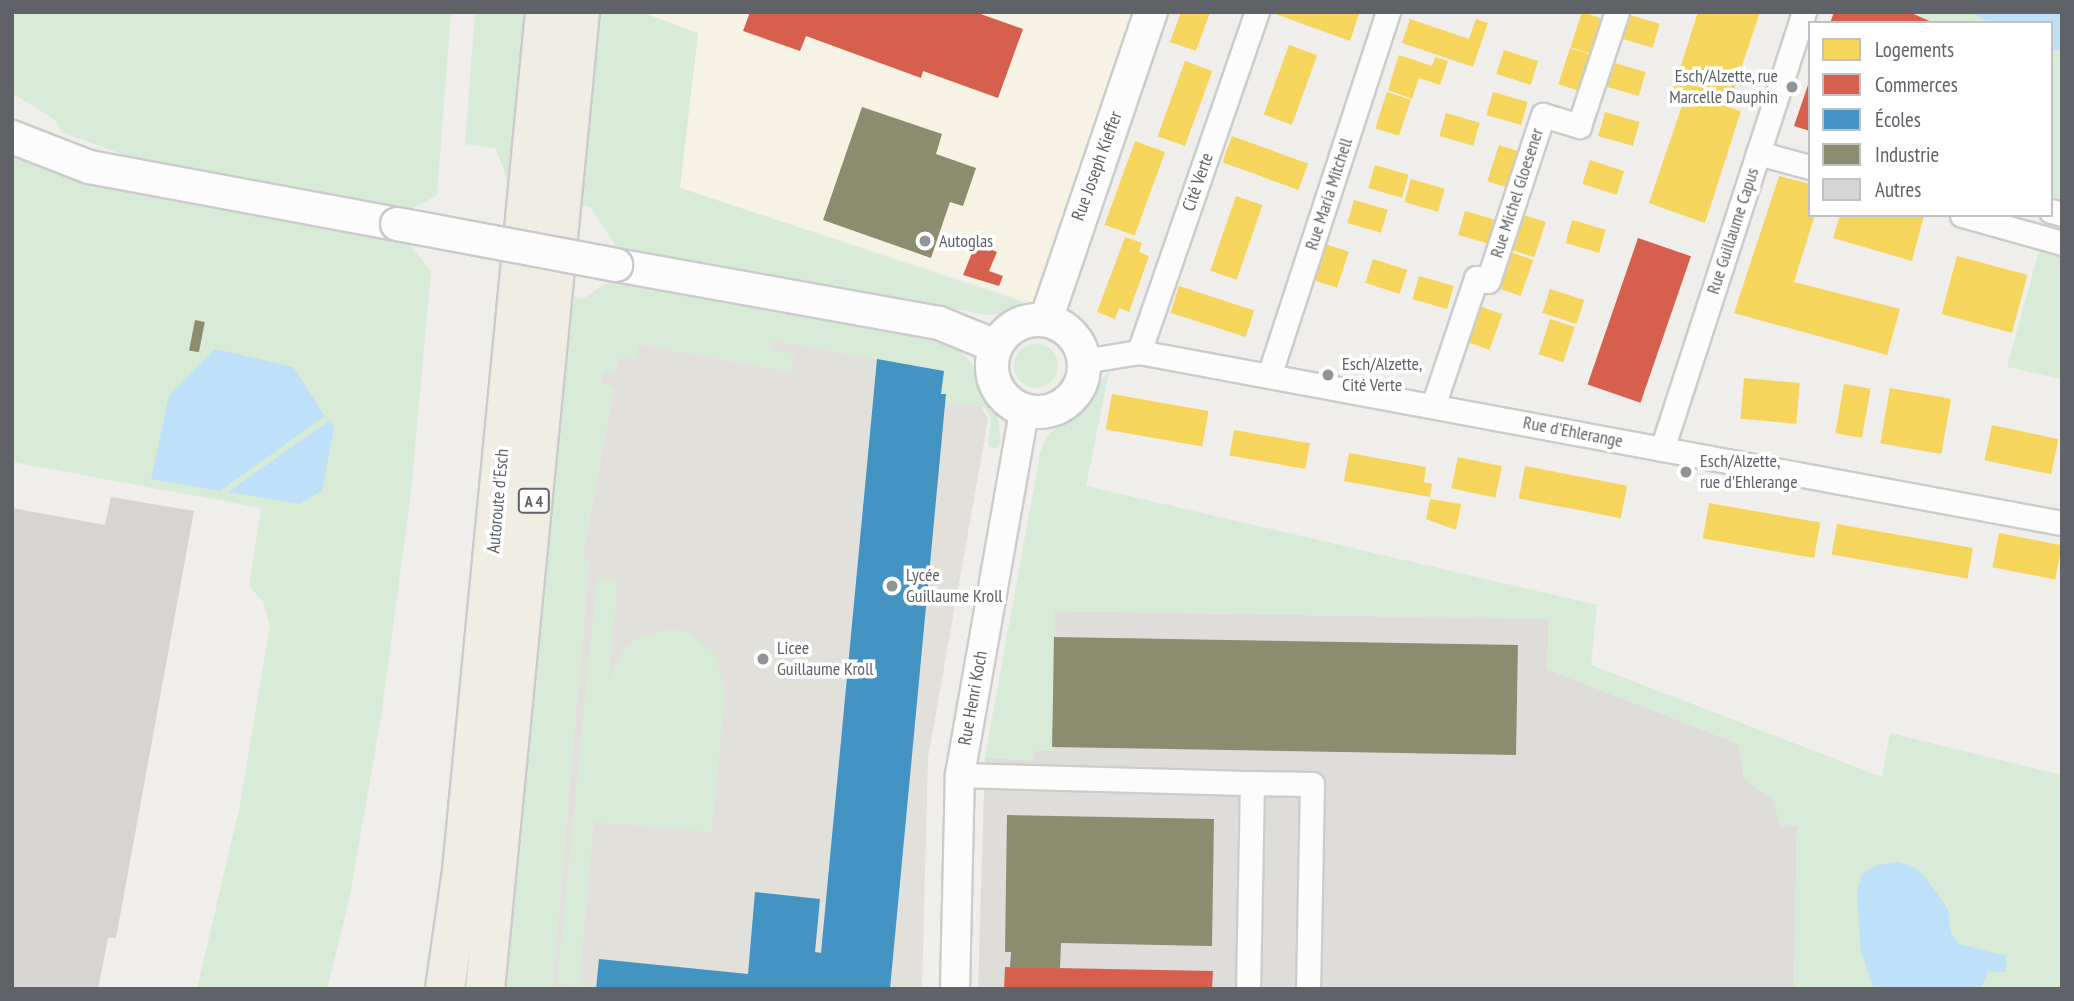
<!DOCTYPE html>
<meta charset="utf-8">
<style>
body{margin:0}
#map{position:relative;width:2074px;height:1001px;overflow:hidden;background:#efeeea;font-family:"PT Sans Narrow",sans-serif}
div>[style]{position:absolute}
.commercial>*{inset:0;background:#f7f3e4}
.industrial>*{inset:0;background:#dfddda}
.education>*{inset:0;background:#e2e0da}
.green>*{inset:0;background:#d8ebd6}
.round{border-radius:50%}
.water>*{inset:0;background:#bfe0f9}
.homes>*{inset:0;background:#f6d55c;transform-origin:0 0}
.shops>*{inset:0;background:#d6604d;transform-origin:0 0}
.schools>*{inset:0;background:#4393c3}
.industry>*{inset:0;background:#8c8c6e;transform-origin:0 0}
.building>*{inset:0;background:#d6d5d3}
.roads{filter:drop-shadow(2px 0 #cbcccc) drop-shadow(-2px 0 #cbcccc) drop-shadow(0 2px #cbcccc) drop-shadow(0 -2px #cbcccc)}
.minor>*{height:23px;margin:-11.5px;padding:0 11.5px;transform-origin:11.5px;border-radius:11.5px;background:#fdfcfc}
.tertiary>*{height:28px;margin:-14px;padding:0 14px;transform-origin:14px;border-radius:14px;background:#fdfcfc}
.secondary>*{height:32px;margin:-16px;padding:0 16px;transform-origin:16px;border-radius:16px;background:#fdfcfc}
.secondary>.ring{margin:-16px;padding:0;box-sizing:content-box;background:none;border:32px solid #fdfcfc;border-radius:50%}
.motorway>*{height:38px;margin:-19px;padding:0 19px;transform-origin:19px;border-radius:19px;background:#f0ede3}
.bridges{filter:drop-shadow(2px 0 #cacacb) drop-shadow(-2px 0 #cacacb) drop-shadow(0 2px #cacacb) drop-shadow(0 -2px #cacacb)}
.secondary-bridge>*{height:32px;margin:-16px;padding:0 16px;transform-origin:16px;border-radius:16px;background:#fdfcfc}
.dots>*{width:19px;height:19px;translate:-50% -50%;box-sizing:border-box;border:4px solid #fff;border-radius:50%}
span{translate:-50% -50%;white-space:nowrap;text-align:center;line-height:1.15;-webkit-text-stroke:7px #fff;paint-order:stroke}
.shield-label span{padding:2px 5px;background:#fff;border:2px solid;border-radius:5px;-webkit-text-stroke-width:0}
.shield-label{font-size:16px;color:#5f6368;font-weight:700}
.poi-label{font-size:18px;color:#5f6368}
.right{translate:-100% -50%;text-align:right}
.left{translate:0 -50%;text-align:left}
.street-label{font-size:18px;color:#5f6368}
.frame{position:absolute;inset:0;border:14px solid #5f6368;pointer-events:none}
.legend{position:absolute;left:1808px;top:21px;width:245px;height:196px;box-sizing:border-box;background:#fff;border:2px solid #bfc1c3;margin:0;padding:9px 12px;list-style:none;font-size:21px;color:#5f6368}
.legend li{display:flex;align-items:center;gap:14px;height:35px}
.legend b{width:35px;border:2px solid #bfc1c3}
</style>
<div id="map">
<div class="commercial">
<div style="clip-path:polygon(641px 12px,1151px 12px,1048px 307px,679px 187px,698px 33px)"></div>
</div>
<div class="industrial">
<div style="clip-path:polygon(1055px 611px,1549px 619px,1547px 669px,1739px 744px,1744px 778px,1763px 790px,1797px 826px,1794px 989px,978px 989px,985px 757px,1033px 761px)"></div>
</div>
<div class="education">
<div style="clip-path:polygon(772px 340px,944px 371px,946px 401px,981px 405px,988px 420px,928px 758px,922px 989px,552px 989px,589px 560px,582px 559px,614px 387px,600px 385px,603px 371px,639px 344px,791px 372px,770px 349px)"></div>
</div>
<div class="green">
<div style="clip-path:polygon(12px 12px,451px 12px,437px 195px,412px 209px,130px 157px,62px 132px,54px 119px,12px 93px)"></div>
<div style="clip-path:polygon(475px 12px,527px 12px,510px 188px,496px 149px,465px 144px)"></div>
<div style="clip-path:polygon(595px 12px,641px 12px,698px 33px,680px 188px,1023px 302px,1009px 313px,987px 315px,616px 246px,590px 207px,578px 205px)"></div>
<div style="clip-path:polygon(1909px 12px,2062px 12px,2062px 203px,2051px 200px,2051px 23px,1934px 23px)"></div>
<div style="clip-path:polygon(12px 153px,407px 242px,431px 271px,411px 492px,382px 711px,350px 896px,327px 989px,197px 989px,239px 809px,270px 626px,263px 601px,249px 587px,261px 508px,12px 462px)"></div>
<div style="clip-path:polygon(2040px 247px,2062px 253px,2062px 379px,2007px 367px)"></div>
<div style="clip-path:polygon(613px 279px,873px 325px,954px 345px,975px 367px,997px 410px,1001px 443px,995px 449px,988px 446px,991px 419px,985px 407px,946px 401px,946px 395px,941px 394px,943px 371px,772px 340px,770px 349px,795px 354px,791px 372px,639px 344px,635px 360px,620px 357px,617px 373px,603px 371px,601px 384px,614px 387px,582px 558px,589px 560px,552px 989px,506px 989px,568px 304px,574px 305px,574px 297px,583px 299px)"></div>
<div class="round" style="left:1014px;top:344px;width:44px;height:44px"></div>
<div style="clip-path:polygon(1109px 372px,1086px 486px,1597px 605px,1591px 665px,1882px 777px,1890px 733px,2062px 775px,2062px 989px,1794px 989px,1797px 826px,1780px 826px,1773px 800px,1744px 778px,1739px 744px,1547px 669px,1549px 619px,1055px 611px,1054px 751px,1034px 751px,1033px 761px,985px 757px,1040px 454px,1045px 439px)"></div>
<div style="clip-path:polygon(597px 578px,618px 580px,608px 680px,622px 651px,635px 639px,670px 629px,688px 632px,716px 655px,725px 691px,712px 832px,594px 822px,579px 986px,557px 983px)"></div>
</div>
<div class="water">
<div style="clip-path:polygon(1970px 12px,2062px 12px,2062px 50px,2051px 50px,2051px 23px,1991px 23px)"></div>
<div style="clip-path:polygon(215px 349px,293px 367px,325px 416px,220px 491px,151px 479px,169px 396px)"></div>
<div style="clip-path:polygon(330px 420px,334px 428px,322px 490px,300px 504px,228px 492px)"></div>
<div style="clip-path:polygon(1899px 862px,1917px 869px,1928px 881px,1948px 909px,1951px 933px,1959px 944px,2006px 956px,2006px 972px,1988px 972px,1981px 989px,1874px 989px,1861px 952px,1857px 893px,1862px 874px,1877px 865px)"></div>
</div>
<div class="homes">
<div style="clip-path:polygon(1181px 12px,1210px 12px,1196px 51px,1170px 42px)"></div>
<div style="clip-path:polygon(1270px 12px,1356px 12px,1359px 14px,1350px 41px)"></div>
<div style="left:1582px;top:12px;width:26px;height:37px;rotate:18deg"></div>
<div style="clip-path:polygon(1698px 12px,1760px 12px,1728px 107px,1741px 111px,1705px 223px,1649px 203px,1686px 94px,1673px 90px)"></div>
<div style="left:1626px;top:14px;width:35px;height:25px;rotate:16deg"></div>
<div style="clip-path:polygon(1410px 19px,1469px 39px,1476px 19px,1488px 23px,1473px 67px,1402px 43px)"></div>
<div style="left:1289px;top:45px;width:30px;height:74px;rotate:20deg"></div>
<div style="left:1570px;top:48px;width:26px;height:38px;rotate:18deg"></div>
<div style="left:1504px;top:50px;width:36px;height:25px;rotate:18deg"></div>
<div style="clip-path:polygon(1399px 55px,1432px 66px,1435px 57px,1448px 61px,1440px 85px,1419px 78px,1412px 99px,1388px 90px)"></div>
<div style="left:1185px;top:61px;width:29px;height:80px;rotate:20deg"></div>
<div style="left:1611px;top:62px;width:36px;height:25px;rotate:16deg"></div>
<div style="left:1387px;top:92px;width:25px;height:38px;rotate:18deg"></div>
<div style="left:1493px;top:92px;width:36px;height:24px;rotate:16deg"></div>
<div style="left:1605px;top:112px;width:36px;height:25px;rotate:16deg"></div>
<div style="left:1446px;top:113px;width:35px;height:24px;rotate:16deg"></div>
<div style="left:1232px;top:136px;width:81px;height:28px;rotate:20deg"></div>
<div style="left:1135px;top:141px;width:32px;height:89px;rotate:20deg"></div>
<div style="left:1499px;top:145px;width:26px;height:38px;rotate:18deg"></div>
<div style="left:1590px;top:160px;width:36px;height:25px;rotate:18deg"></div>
<div style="left:1375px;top:165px;width:35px;height:24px;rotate:16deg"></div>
<div style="clip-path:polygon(1779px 176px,1810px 184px,1810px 215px,1815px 215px,1794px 282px,1900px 309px,1887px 355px,1734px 313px)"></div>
<div style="left:1411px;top:179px;width:35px;height:24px;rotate:16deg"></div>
<div style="left:1236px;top:196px;width:28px;height:79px;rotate:19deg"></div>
<div style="left:1354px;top:200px;width:35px;height:24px;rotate:16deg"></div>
<div style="left:1465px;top:211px;width:35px;height:25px;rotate:16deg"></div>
<div style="left:1521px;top:214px;width:26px;height:37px;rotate:18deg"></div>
<div style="clip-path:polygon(1840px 215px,1924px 215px,1912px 261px,1833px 238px)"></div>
<div style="left:1572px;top:220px;width:35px;height:24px;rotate:16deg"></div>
<div style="clip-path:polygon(1125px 237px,1142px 243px,1139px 252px,1149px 256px,1129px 312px,1119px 308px,1115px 319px,1097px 312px)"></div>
<div style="left:1325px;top:244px;width:25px;height:38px;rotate:18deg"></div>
<div style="left:1508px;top:251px;width:27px;height:38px;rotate:20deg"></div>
<div style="left:1957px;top:256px;width:73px;height:60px;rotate:15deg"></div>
<div style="left:1373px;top:259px;width:36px;height:25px;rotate:18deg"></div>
<div style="left:1419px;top:276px;width:36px;height:24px;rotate:16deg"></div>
<div style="left:1179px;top:286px;width:79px;height:28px;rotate:18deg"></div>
<div style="left:1550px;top:289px;width:36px;height:25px;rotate:18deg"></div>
<div style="left:1477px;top:305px;width:27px;height:38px;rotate:20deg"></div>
<div style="left:1550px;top:319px;width:26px;height:37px;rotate:18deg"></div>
<div style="left:1744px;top:378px;width:56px;height:41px;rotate:5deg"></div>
<div style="left:1844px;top:384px;width:27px;height:50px;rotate:10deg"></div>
<div style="left:1890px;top:388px;width:62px;height:56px;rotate:10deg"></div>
<div style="left:1112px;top:394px;width:98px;height:36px;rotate:10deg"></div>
<div style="left:1992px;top:425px;width:68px;height:36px;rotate:12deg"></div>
<div style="left:1234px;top:430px;width:77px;height:26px;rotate:10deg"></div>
<div style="clip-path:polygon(1349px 453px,1426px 467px,1424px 482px,1432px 484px,1430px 497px,1344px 481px)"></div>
<div style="left:1458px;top:457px;width:45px;height:32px;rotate:12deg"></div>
<div style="left:1525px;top:466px;width:104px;height:33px;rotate:11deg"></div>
<div style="clip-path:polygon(1430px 499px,1461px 504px,1456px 530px,1426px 519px)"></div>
<div style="left:1709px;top:503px;width:113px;height:36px;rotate:10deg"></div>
<div style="left:1837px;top:524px;width:138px;height:31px;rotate:10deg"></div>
<div style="left:1999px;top:533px;width:64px;height:35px;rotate:11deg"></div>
</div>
<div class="shops">
<div style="clip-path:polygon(750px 12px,975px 12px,1023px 29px,998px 98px,923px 71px,921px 78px,806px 36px,800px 51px,743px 31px)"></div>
<div style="clip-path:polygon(1834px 12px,1909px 12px,1934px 23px,1830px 23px)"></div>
<div style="clip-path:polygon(1809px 82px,1810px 82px,1810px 131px,1794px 126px)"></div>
<div style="left:1638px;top:238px;width:56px;height:155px;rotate:19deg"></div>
<div style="clip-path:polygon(976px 243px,997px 252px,989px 271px,1003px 276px,999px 286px,963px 275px)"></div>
<div style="clip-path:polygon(1005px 967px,1213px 971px,1212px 989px,1004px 989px)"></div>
</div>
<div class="schools">
<div style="clip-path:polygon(877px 359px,944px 371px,941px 394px,946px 394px,890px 989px,596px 989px,599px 959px,748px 974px,755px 892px,820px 899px,815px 952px,821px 953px)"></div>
</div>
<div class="industry">
<div style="clip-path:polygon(862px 107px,942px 134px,936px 154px,976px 168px,963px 206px,950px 202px,931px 258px,823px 220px)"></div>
<div style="left:195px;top:320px;width:10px;height:31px;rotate:11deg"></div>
<div style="left:1054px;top:637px;width:464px;height:110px;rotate:1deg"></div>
<div style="clip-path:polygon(1007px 815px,1214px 819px,1212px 946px,1061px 943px,1060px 968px,1010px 968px,1011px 952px,1005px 952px)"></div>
</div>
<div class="building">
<div style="clip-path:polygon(111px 497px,194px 511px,116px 938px,108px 938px,98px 989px,12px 989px,12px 508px,105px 525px)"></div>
</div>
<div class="roads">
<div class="minor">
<div style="left:1758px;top:153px;width:54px;rotate:15.1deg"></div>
<div style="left:2051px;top:211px;width:11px;rotate:15deg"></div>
<div style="left:1962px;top:215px;width:104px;rotate:15.6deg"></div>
<div style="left:1139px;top:352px;width:360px;rotate:-70.9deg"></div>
<div style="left:1084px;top:361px;width:56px;rotate:-9.3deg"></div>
<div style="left:1139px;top:352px;width:939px;rotate:10.5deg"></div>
<div style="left:1269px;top:376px;width:383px;rotate:-71.9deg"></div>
<div style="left:1433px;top:406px;width:135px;rotate:-71.4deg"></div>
<div style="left:1476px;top:278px;width:12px;rotate:14deg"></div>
<div style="left:1488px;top:281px;width:175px;rotate:-71.7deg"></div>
<div style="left:1543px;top:115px;width:38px;rotate:17deg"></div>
<div style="left:1579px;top:126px;width:120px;rotate:-71.6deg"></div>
<div style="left:1662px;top:449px;width:459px;rotate:-72deg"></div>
<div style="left:960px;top:775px;width:292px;rotate:1.6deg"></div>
<div style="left:1252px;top:783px;width:206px;rotate:91.1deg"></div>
<div style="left:1252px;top:783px;width:60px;rotate:1deg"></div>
<div style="left:1312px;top:784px;width:205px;rotate:91.1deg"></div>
</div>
<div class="tertiary">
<div style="left:955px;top:989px;width:214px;rotate:-88.7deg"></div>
<div style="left:960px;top:775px;width:370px;rotate:-80deg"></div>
</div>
<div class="secondary">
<div style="left:12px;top:137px;width:83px;rotate:21.3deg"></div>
<div style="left:89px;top:167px;width:313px;rotate:10.5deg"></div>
<div style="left:616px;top:265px;width:328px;rotate:10.2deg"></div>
<div style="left:939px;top:323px;width:61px;rotate:22.3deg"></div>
<div class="ring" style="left:992px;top:320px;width:60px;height:60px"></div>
<div style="left:1046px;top:320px;width:325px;rotate:-71.2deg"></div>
</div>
<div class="motorway">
<div style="left:445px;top:989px;width:119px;rotate:-81.8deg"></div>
<div style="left:462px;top:871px;width:863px;rotate:-84.48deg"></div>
<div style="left:485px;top:989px;width:982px;rotate:-84.45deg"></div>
</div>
</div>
<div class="bridges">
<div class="secondary-bridge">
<div style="left:397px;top:224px;width:223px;rotate:10.6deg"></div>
</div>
</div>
<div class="dots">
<div style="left:1792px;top:87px;background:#919496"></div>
<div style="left:925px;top:241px;background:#919496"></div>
<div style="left:1328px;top:375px;background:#919496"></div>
<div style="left:1686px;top:472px;background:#919496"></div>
<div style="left:892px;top:586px;background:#919496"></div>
<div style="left:763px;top:659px;background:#919496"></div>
</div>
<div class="shield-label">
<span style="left:534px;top:501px">A 4</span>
</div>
<div class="poi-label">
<span class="right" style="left:1778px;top:87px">Esch/Alzette, rue<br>Marcelle Dauphin</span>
<span class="left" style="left:939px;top:241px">Autoglas</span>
<span class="left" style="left:1342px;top:375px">Esch/Alzette,<br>Cité Verte</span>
<span class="left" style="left:1700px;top:472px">Esch/Alzette,<br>rue d'Ehlerange</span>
<span class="left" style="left:906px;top:586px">Lycée<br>Guillaume Kroll</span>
<span class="left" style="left:777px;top:659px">Licee<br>Guillaume Kroll</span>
</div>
<div class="street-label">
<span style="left:1097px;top:166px;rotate:-70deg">Rue Joseph Kieffer</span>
<span style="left:1198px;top:182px;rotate:-71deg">Cité Verte</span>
<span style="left:1517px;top:193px;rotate:-72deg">Rue Michel Gloesener</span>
<span style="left:1329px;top:194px;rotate:-72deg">Rue Maria Mitchell</span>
<span style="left:1733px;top:231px;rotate:-72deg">Rue Guillaume Capus</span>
<span style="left:1573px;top:432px;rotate:11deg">Rue d'Ehlerange</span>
<span style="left:498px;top:501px;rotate:-85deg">Autoroute d'Esch</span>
<span style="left:973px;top:698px;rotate:-80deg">Rue Henri Koch</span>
</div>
<div class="frame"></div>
<ul class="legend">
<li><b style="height:19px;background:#f6d55c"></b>Logements</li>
<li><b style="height:19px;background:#d6604d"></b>Commerces</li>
<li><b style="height:19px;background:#4393c3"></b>Écoles</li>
<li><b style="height:19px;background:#8c8c6e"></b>Industrie</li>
<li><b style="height:19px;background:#d6d5d3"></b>Autres</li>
</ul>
</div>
